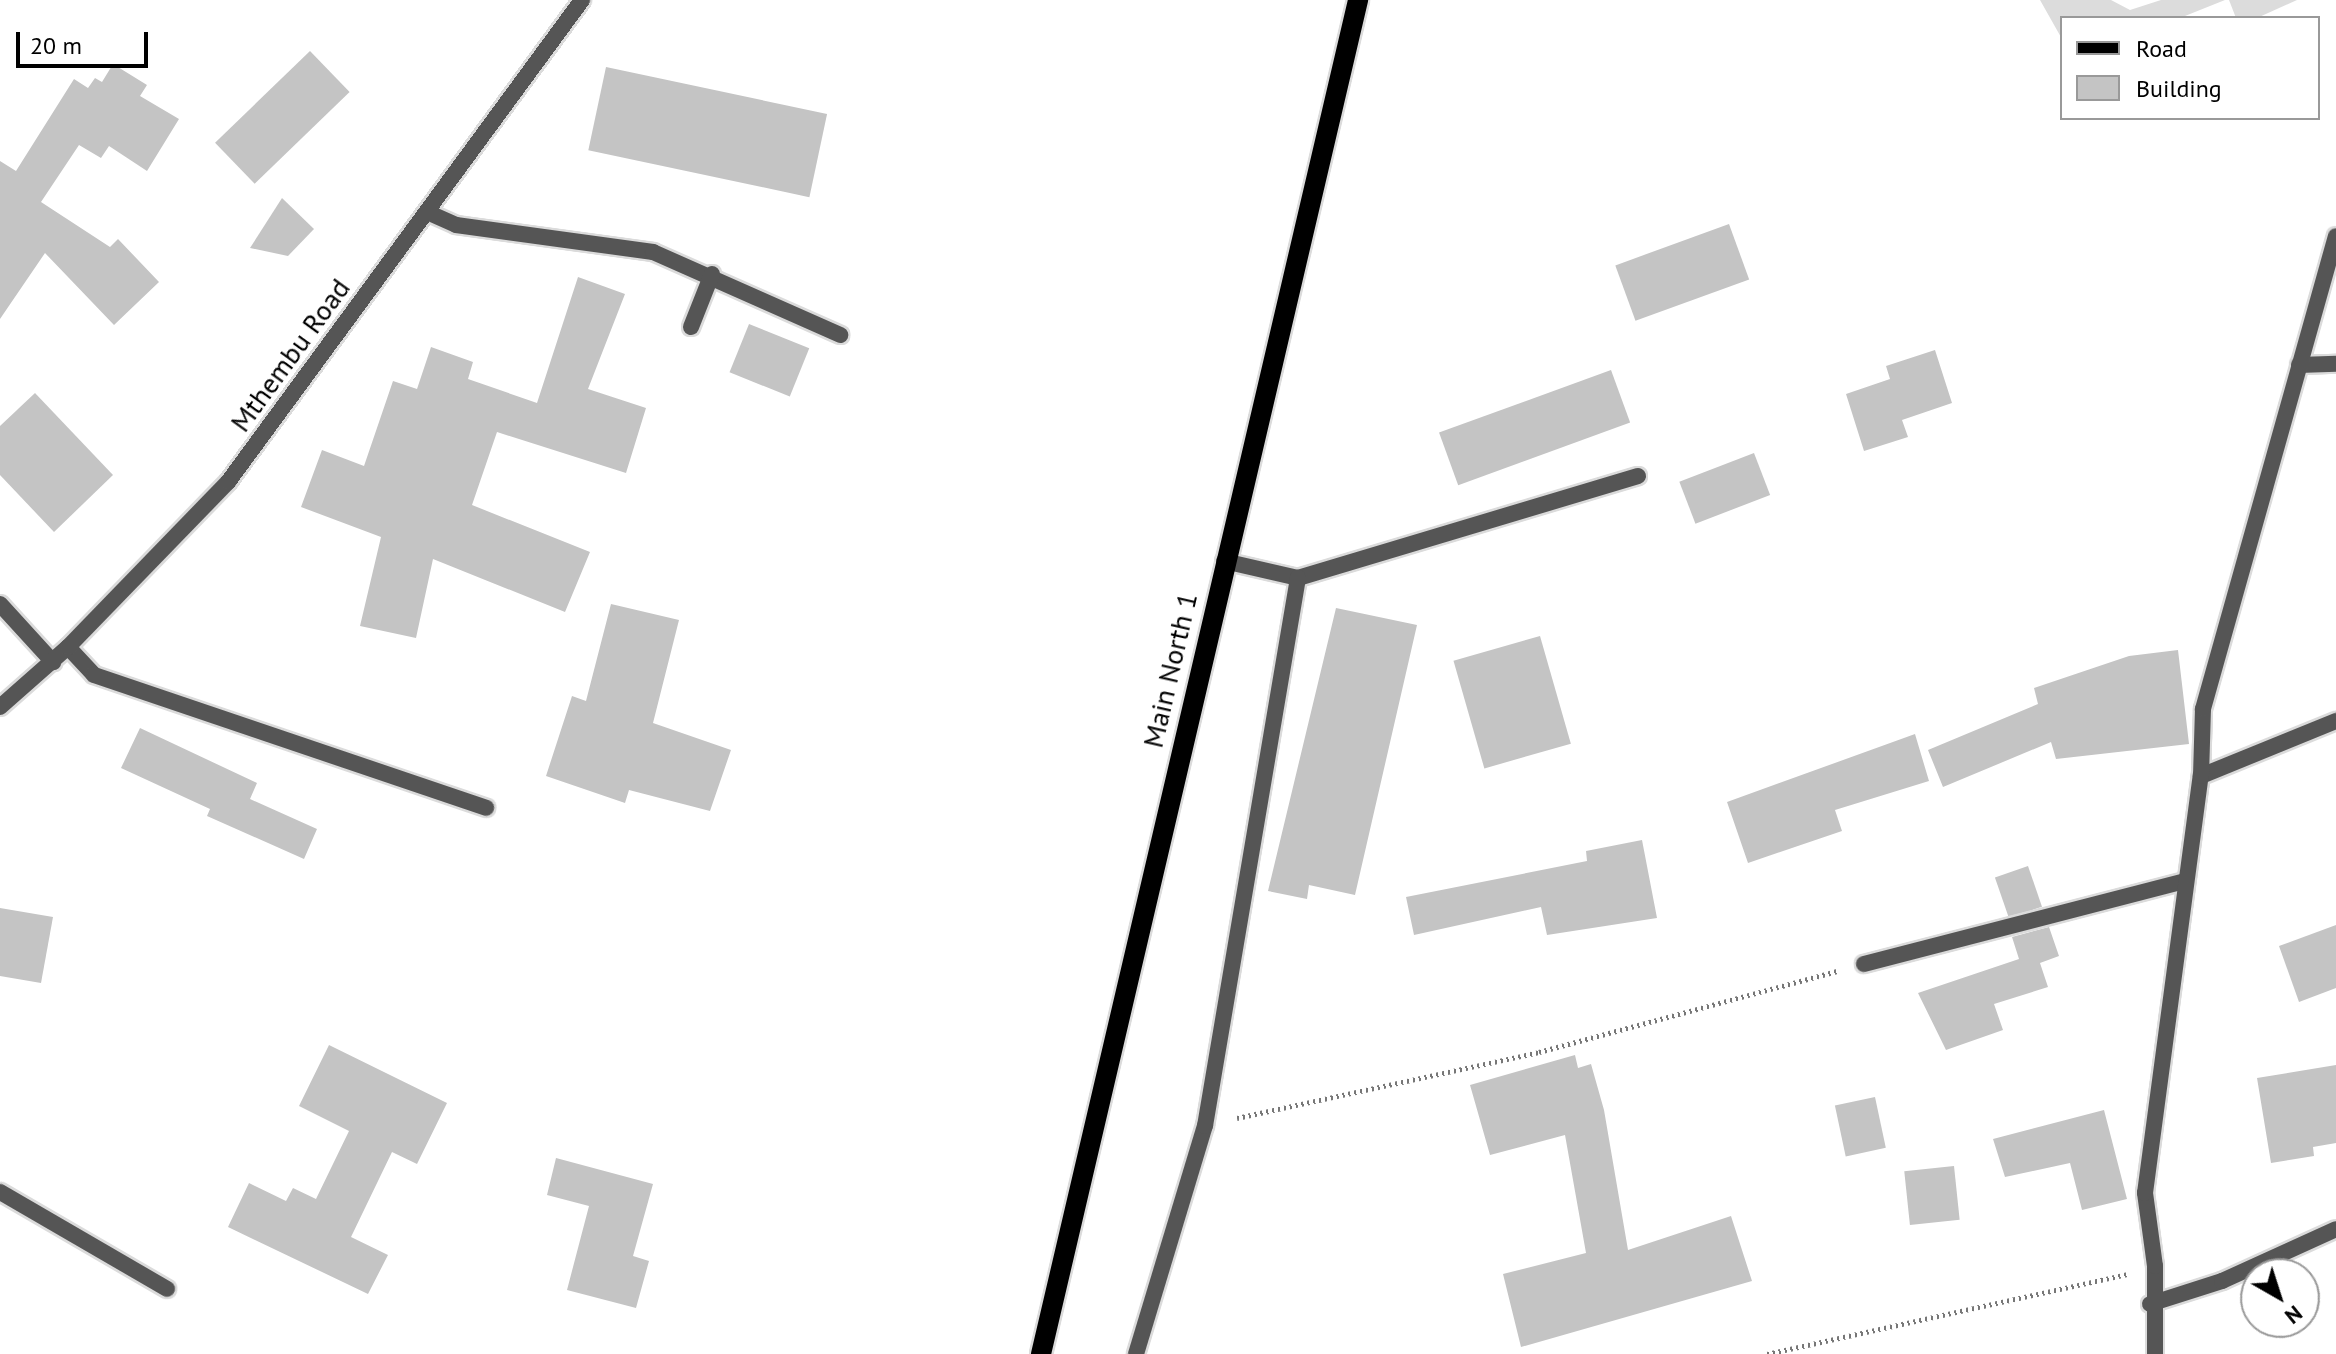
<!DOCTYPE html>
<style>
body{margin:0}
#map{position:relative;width:2336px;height:1354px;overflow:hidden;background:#fff;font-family:"PT Sans",sans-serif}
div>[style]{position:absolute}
.green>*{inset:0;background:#dcdcdc}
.building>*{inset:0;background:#c4c4c4;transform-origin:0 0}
.path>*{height:5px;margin-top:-2.5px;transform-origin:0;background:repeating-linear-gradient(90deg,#777 0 2px,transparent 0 6px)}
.roads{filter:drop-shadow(2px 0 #dbdbdb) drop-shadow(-2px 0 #dbdbdb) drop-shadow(0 2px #dbdbdb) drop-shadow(0 -2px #dbdbdb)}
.service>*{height:16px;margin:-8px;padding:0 8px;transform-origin:8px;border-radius:8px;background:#555}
.minor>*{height:16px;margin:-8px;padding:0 8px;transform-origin:8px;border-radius:8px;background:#555}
.primary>*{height:20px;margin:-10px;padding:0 10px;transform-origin:10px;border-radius:10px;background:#000}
span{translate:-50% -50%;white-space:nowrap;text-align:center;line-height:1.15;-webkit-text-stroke:7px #fff;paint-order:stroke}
.street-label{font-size:28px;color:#000}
.legend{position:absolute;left:2060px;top:16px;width:260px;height:104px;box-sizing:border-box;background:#fff;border:2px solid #999;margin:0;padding:10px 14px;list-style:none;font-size:24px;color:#000}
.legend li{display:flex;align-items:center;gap:16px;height:40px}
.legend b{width:40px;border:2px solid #999}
.north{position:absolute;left:2240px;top:1258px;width:80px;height:80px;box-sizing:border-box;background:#fff;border:2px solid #999;border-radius:50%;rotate:141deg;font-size:22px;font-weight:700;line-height:32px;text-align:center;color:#000}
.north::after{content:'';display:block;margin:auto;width:28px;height:36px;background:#000;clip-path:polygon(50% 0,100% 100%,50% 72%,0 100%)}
.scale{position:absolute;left:16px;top:32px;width:132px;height:36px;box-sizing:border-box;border:4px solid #000;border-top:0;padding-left:10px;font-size:24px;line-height:28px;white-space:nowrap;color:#000;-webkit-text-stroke:6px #fff;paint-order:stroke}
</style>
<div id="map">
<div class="green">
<div style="clip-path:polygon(2040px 0,2111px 0,2130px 10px,2161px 0,2225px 0,2180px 18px,2062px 18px,2062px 39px)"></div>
<div style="clip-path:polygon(2229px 0,2297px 0,2257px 18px,2236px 18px)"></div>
</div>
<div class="building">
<div style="left:310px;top:51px;width:57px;height:132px;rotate:46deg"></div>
<div style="clip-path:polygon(113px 64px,147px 85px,140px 96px,179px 119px,147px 171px,109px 146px,101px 158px,79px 145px,41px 202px,110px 247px,118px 239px,159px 282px,114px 325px,45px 253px,0 319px,0 161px,16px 171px,74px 79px,88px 88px,95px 78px,102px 82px)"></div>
<div style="left:606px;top:67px;width:226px;height:85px;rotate:12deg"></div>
<div style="clip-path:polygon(282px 198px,314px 229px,288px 256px,250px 248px)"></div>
<div style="left:1729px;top:224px;width:59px;height:121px;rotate:70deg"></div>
<div style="clip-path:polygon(578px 277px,625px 294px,588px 389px,646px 408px,626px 473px,497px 432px,472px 505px,590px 552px,565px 612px,433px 559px,416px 638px,360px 626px,381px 537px,301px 507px,322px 450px,364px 466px,393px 381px,417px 389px,431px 347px,473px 362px,468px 379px,537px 403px)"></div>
<div style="left:749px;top:324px;width:65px;height:52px;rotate:22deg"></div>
<div style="clip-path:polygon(1935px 350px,1952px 403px,1902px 420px,1908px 437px,1864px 451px,1846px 394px,1890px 379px,1886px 366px)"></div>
<div style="left:1611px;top:370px;width:56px;height:183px;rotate:70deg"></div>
<div style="clip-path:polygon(35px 393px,113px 475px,54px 532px,0 475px,0 426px)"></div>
<div style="left:1754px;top:453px;width:45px;height:80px;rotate:69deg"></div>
<div style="clip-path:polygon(611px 604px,679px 620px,653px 723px,731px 750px,710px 811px,629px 790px,625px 803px,546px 776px,572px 696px,586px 701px)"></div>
<div style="clip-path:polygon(1336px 608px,1417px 625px,1355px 895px,1309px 885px,1307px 899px,1268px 891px)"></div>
<div style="left:1540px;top:636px;width:112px;height:90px;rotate:74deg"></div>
<div style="clip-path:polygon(2178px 650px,2189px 744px,2056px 759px,2051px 742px,1943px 787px,1928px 750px,2038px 704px,2034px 688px,2129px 656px)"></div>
<div style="clip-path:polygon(140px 728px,257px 783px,250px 799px,317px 829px,304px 859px,207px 816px,210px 809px,121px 768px)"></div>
<div style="clip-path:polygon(1915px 734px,1929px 781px,1835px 810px,1842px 831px,1748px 863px,1727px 802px)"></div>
<div style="clip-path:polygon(1642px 840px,1657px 918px,1547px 935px,1541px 907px,1414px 935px,1406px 897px,1587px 861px,1586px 851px)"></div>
<div style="left:2028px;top:866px;width:43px;height:35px;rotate:71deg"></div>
<div style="clip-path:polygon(0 908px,53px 917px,41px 983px,0 976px)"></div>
<div style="clip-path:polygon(2336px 925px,2336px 988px,2299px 1002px,2279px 946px)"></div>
<div style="clip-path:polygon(2049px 927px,2059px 956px,2040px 963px,2048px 987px,1994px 1004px,2003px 1030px,1946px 1050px,1918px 993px,2019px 959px,2012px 937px)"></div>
<div style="clip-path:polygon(329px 1045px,447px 1103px,417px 1164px,392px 1152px,351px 1237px,388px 1255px,368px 1294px,228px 1227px,249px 1183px,286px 1201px,293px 1188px,316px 1199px,349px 1131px,299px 1106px)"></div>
<div style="clip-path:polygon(1575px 1055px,1578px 1068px,1591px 1064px,1604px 1110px,1628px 1250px,1731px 1216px,1752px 1281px,1521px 1347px,1503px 1274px,1586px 1253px,1565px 1135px,1490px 1155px,1470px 1085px)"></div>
<div style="clip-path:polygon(2336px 1065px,2336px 1143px,2313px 1147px,2314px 1156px,2271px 1163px,2257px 1078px)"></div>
<div style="left:1875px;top:1097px;width:52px;height:41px;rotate:78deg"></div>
<div style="clip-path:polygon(2104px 1110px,2127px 1199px,2082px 1210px,2070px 1163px,2005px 1177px,1993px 1139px)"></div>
<div style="clip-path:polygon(556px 1158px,653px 1184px,633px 1256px,649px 1261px,636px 1308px,567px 1290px,589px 1206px,547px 1195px)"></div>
<div style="left:1954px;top:1166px;width:54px;height:50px;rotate:84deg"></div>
</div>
<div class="path">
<div style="left:1237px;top:1118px;width:309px;rotate:-12.3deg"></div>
<div style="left:1539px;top:1052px;width:309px;rotate:-15.2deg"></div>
<div style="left:1767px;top:1354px;width:369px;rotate:-12.5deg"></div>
</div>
<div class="roads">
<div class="service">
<div style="left:427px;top:212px;width:32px;rotate:24deg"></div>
<div style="left:456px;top:225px;width:199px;rotate:7.8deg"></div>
<div style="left:653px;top:252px;width:205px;rotate:23.9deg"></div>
<div style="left:691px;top:327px;width:57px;rotate:-68.4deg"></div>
<div style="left:2299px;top:365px;width:37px;rotate:-2deg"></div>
<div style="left:1224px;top:561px;width:76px;rotate:12.9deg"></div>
<div style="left:1298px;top:578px;width:355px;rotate:-16.7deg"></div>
<div style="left:68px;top:647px;width:38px;rotate:47deg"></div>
<div style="left:94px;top:675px;width:414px;rotate:18.7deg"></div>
<div style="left:1864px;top:964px;width:332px;rotate:-14.5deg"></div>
<div style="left:0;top:1192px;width:193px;rotate:30.1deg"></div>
<div style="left:2150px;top:1304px;width:76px;rotate:-17.7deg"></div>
<div style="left:2222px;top:1281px;width:125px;rotate:-24.5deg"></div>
<div style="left:1136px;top:1354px;width:238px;rotate:-73.2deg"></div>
<div style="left:1205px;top:1126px;width:556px;rotate:-80.37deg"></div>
</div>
<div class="minor">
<div style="left:0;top:604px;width:79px;rotate:47.6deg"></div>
<div style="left:0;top:707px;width:91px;rotate:-41.4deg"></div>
<div style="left:68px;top:647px;width:230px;rotate:-45.9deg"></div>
<div style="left:228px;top:482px;width:598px;rotate:-53.7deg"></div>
<div style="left:2201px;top:776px;width:146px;rotate:-22.2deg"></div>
<div style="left:2155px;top:1354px;width:88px;rotate:-90deg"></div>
<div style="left:2155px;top:1266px;width:74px;rotate:-97.8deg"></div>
<div style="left:2145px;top:1193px;width:421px;rotate:-82.4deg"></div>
<div style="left:2201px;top:776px;width:67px;rotate:-88.3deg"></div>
<div style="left:2203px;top:709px;width:491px;rotate:-74.3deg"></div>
</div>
<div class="primary">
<div style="left:1041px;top:1354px;width:1391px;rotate:-76.82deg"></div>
</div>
</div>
<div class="street-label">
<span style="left:290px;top:355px;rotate:-54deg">Mthembu Road</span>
<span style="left:1170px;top:670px;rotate:-77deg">Main North 1</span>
</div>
<ul class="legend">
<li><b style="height:10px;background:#000"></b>Road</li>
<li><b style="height:22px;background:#c4c4c4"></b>Building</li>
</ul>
<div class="north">N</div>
<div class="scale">20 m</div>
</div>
